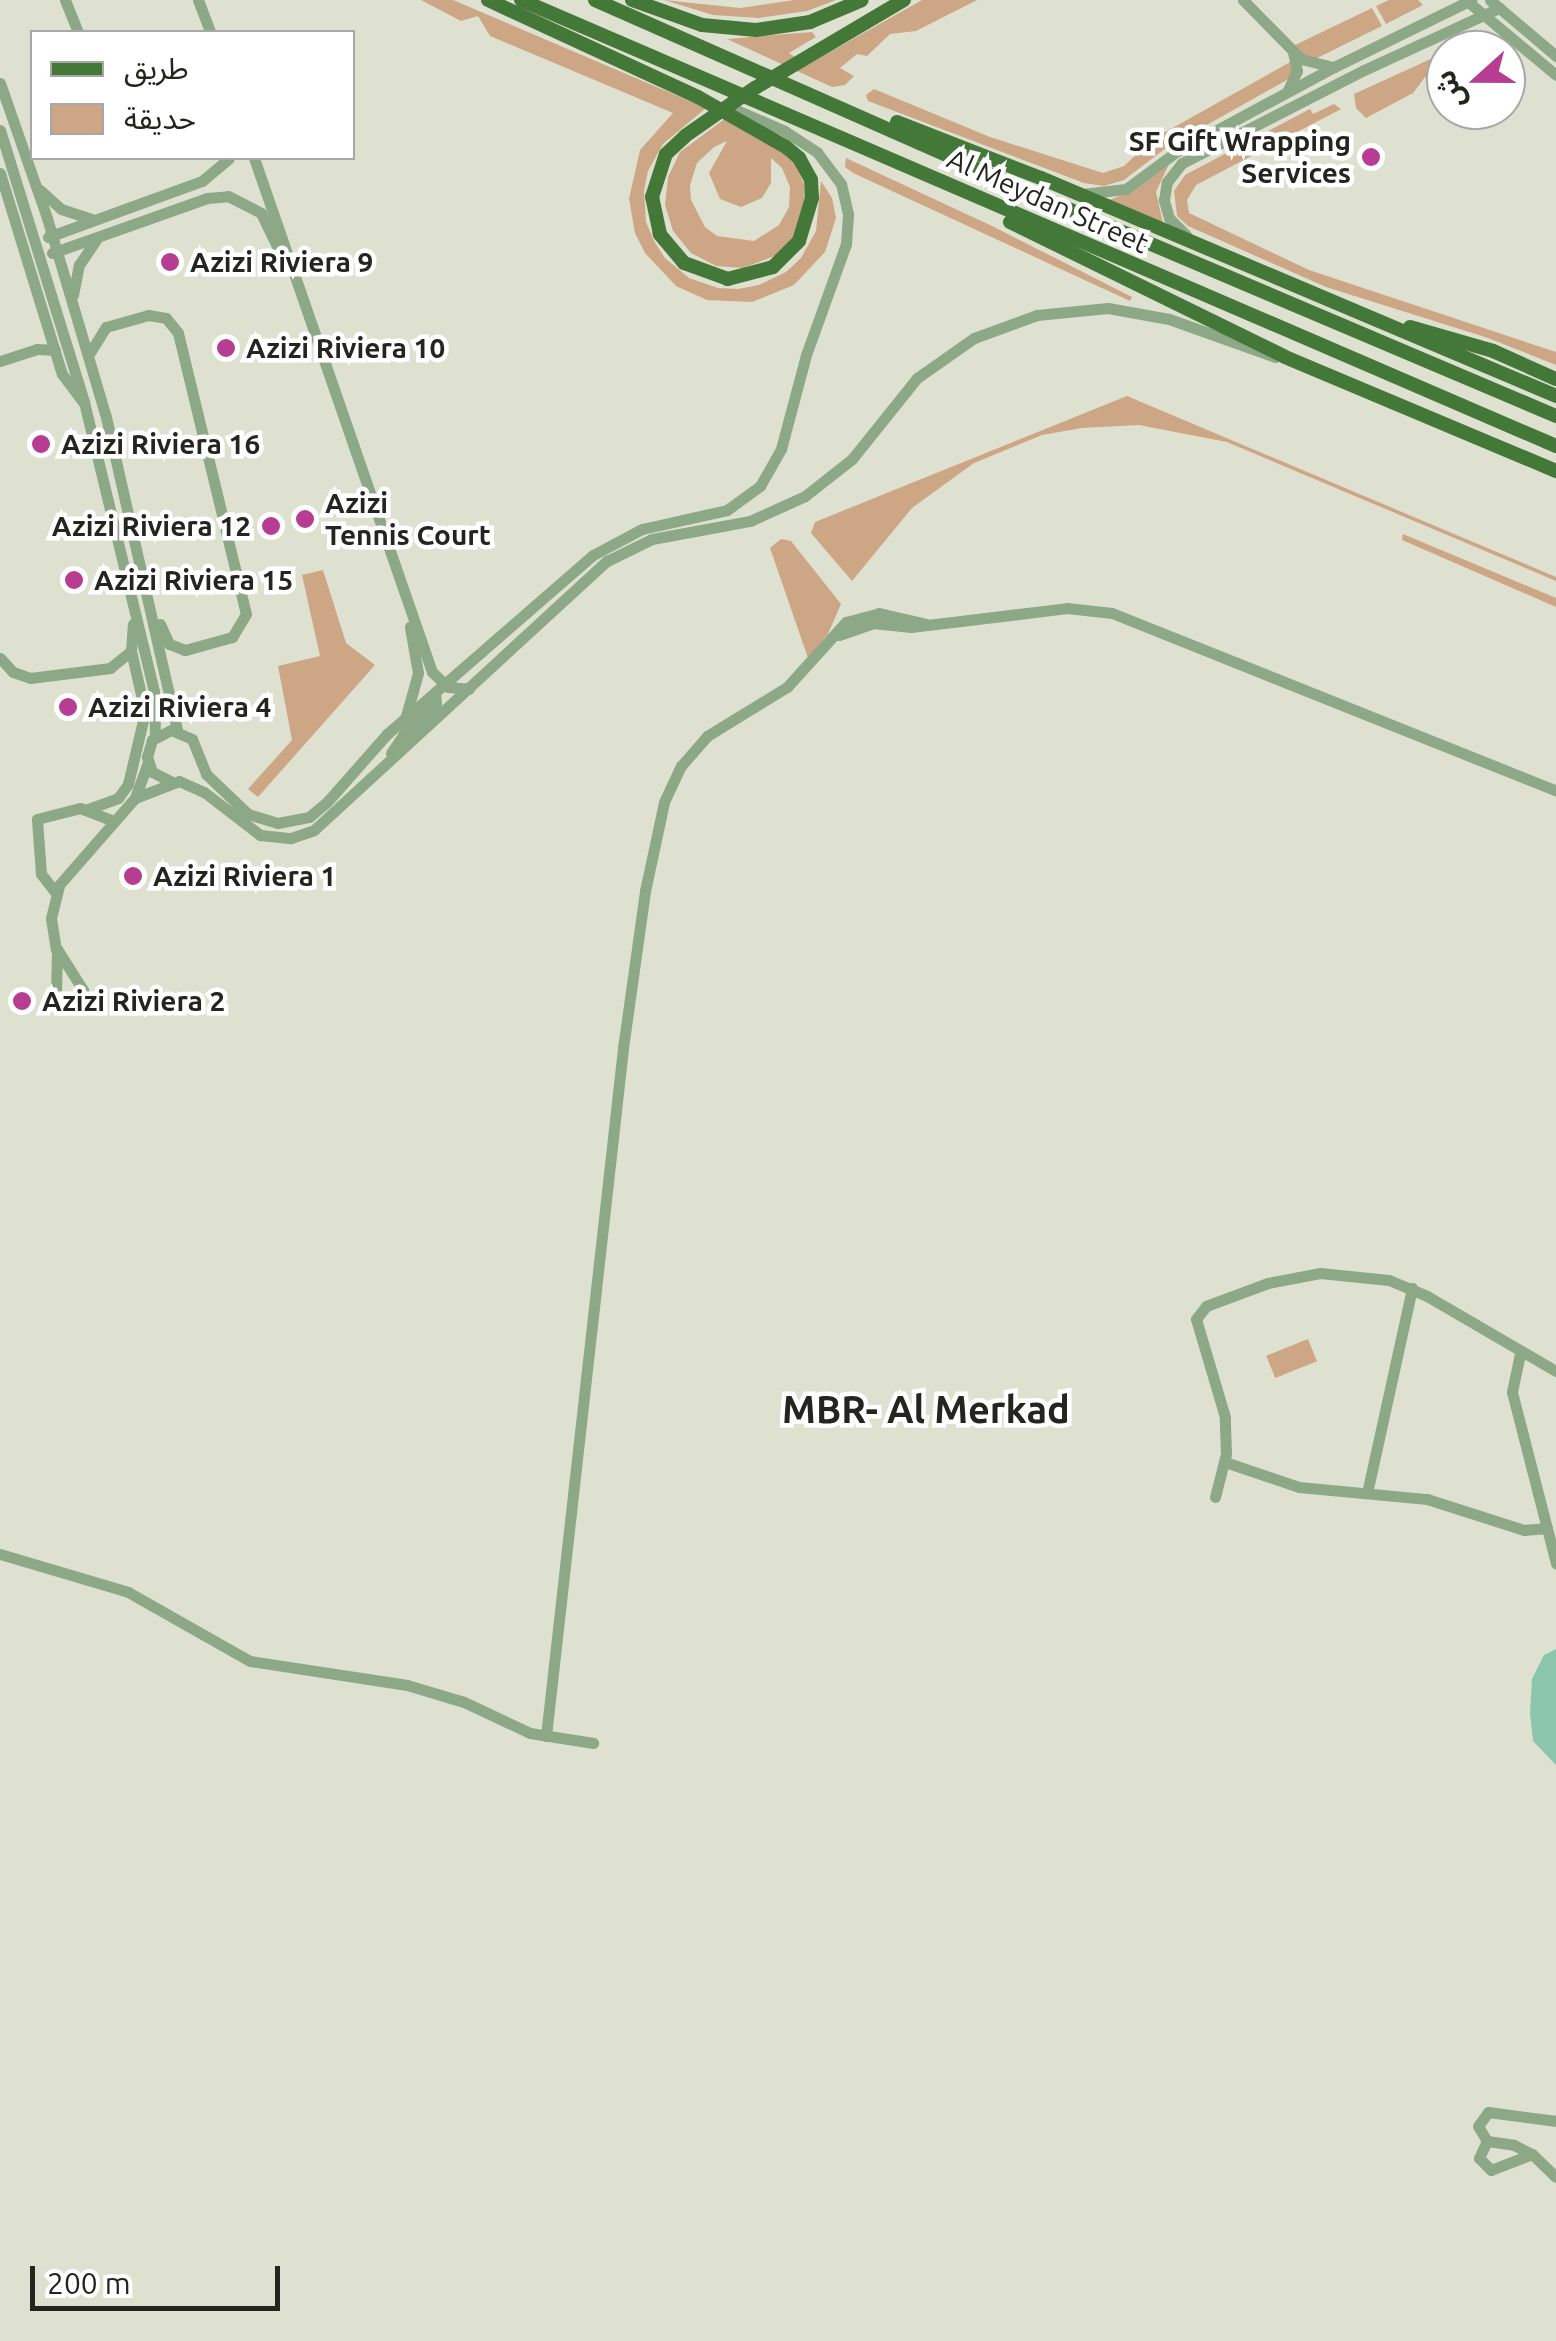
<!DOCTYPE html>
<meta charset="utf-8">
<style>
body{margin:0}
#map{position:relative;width:1556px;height:2341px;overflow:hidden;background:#dfe1d0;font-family:Ubuntu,"Noto Sans Arabic",sans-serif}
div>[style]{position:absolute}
.green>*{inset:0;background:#cda686;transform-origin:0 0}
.water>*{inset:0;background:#8bc5ac}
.minor>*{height:11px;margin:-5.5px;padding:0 5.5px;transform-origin:5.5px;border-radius:5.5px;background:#8ca886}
.major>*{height:14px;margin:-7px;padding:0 7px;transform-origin:7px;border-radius:7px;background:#447839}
.dots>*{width:28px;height:28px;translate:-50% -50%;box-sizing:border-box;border:5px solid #fff;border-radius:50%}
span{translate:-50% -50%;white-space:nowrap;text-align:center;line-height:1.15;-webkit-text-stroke:9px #fff;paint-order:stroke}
.poi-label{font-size:28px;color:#24251e;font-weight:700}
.right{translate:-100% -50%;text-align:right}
.left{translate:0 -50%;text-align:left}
.street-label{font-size:28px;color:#24251e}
.district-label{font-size:38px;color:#24251e;font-weight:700}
.legend{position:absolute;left:30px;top:30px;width:325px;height:130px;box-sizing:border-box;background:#fff;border:2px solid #a7a8a5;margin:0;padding:12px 18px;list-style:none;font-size:30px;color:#24251e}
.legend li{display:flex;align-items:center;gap:20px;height:50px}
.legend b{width:50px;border:2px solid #a7a8a5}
.north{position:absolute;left:1426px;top:30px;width:100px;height:100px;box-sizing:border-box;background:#fff;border:2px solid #a7a8a5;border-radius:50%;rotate:249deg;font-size:28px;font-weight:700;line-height:40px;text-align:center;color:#24251e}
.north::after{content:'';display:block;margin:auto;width:35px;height:45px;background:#b63d91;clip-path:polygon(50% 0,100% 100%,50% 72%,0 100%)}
.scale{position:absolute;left:30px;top:2266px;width:250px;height:45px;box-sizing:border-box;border:5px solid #24251e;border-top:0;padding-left:12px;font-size:30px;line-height:35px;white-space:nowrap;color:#24251e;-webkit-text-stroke:8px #fff;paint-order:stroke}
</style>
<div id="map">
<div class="green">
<div style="clip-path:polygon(421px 0,453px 0,706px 108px,663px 144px,648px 171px,644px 191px,646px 222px,654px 241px,665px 258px,689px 278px,718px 288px,738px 289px,759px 285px,786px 272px,801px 258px,816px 231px,821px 181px,832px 198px,836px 218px,825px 252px,794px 285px,752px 302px,707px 300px,676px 286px,645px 253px,635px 233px,629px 199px,640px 150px,673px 113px,490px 36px,478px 16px,461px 21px)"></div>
<div style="clip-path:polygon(664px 0,740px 8px,794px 0,836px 0,807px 11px,759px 18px,713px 15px)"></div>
<div style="clip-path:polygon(922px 0,977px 0,916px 31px,890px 34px,867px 56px,857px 54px,840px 68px,854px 76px,845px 85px,832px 87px,727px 39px,812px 32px,816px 37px,789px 53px,807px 65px)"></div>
<div style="clip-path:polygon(1389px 0,1418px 0,1423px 5px,1386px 24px,1376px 6px)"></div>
<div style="clip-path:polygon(1372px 8px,1382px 26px,1311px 61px,1293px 46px)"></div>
<div style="clip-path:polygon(1446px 52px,1446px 78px,1435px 82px,1425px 77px,1413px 93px,1366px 118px,1356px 108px,1354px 94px)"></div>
<div style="clip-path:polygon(1292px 61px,1292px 77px,1166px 148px,1124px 180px,1104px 186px,1084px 183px,868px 101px,866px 95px,874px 89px,990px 137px,1103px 173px,1124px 166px,1153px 139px)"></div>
<div style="clip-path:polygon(1334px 104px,1341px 109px,1196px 185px,1187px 200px,1189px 213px,1309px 270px,1556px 352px,1556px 365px,1488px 338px,1326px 287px,1188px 226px,1177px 216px,1174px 191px,1185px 175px,1310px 109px,1313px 114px)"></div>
<div style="clip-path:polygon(evenodd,726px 118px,791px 155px,804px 184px,805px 202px,795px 235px,777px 255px,743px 268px,716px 266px,691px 253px,673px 231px,665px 205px,668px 177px,680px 152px,726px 118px,727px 141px,709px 173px,720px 199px,741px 207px,762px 198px,771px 183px,771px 158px,782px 168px,790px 187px,789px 207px,779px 225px,754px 241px,717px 236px,705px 227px,691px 200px,690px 185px,697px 163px,714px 147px,727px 141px)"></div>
<div style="clip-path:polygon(846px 158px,992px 226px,1132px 297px,1130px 301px,853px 173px,845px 167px)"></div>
<div style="clip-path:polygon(1169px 164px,1156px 192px,1163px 223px,1106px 201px,1134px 191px)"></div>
<div style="clip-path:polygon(1127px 396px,1556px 577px,1556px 581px,1227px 442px,1139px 425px,1082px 428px,1042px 435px,974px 463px,912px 508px,852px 581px,811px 533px,815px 522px)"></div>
<div style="clip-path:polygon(1403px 534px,1556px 598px,1556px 607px,1402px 540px)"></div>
<div style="clip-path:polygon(781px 539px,791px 541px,841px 604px,828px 634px,808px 658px,770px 548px)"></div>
<div style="clip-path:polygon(323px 570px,346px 643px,375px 665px,258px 797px,248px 789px,292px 740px,278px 666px,320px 656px,302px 575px)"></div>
<div style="left:1308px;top:1339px;width:24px;height:45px;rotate:68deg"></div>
</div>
<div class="water">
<div style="clip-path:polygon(1556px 1649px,1556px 1765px,1533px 1741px,1530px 1713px,1532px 1679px,1544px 1655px)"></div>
</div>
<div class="minor">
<div style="left:65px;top:0;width:35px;rotate:68deg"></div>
<div style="left:198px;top:0;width:34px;rotate:69deg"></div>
<div style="left:1243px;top:0;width:83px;rotate:45.5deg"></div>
<div style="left:1301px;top:59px;width:34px;rotate:14deg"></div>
<div style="left:1466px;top:0;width:117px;rotate:39.8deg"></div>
<div style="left:1490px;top:0;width:87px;rotate:40.3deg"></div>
<div style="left:0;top:83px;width:143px;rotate:70.8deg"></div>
<div style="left:47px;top:218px;width:208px;rotate:73.5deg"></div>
<div style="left:106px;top:417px;width:321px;rotate:77.2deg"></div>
<div style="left:1288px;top:90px;width:21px;rotate:-65deg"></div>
<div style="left:1297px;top:71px;width:19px;rotate:-102deg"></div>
<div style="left:0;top:130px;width:285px;rotate:72.8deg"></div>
<div style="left:84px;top:402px;width:298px;rotate:76.4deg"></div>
<div style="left:154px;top:692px;width:44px;rotate:88.7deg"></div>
<div style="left:254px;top:158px;width:544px;rotate:70.9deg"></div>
<div style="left:432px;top:672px;width:22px;rotate:43deg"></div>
<div style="left:448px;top:687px;width:21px;rotate:5deg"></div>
<div style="left:0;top:173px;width:210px;rotate:72.9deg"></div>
<div style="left:62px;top:374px;width:35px;rotate:53deg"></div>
<div style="left:40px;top:190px;width:28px;rotate:42deg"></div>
<div style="left:61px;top:209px;width:33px;rotate:18deg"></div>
<div style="left:1082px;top:194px;width:44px;rotate:-6.5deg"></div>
<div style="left:1126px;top:189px;width:62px;rotate:-36.5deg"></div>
<div style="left:1176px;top:152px;width:179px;rotate:-28.3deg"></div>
<div style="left:1334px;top:67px;width:153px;rotate:-26.1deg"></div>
<div style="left:1186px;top:235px;width:24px;rotate:-135deg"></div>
<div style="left:1169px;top:218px;width:19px;rotate:-106deg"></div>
<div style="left:1164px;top:200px;width:18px;rotate:-81deg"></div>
<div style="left:1167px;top:182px;width:24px;rotate:-52deg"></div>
<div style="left:1182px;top:163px;width:204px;rotate:-27.1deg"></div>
<div style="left:1364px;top:70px;width:149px;rotate:-24.7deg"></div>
<div style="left:48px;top:237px;width:164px;rotate:-20deg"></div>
<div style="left:202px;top:181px;width:35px;rotate:-40deg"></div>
<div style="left:52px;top:253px;width:164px;rotate:-19.5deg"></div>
<div style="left:207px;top:198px;width:21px;rotate:-5deg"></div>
<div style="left:228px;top:196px;width:37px;rotate:27deg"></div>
<div style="left:261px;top:213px;width:62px;rotate:64.3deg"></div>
<div style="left:73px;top:295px;width:31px;rotate:-79deg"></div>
<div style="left:79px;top:265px;width:30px;rotate:-56deg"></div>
<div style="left:89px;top:354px;width:32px;rotate:-58deg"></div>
<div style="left:106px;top:327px;width:44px;rotate:-15.9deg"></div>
<div style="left:148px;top:315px;width:18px;rotate:9deg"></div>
<div style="left:166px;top:318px;width:19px;rotate:51deg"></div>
<div style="left:178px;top:333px;width:289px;rotate:76.4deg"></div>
<div style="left:246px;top:614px;width:27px;rotate:121deg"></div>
<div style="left:232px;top:637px;width:49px;rotate:164.5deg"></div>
<div style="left:185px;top:650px;width:17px;rotate:-159deg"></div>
<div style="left:169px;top:644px;width:22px;rotate:-114deg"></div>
<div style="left:0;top:361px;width:39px;rotate:-18deg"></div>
<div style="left:37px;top:349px;width:18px;rotate:3deg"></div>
<div style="left:839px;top:635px;width:36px;rotate:-19deg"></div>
<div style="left:873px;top:623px;width:38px;rotate:6deg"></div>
<div style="left:911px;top:627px;width:157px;rotate:-6.9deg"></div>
<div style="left:1067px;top:608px;width:45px;rotate:6.3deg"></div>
<div style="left:1112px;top:613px;width:478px;rotate:21.8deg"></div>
<div style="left:0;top:658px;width:19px;rotate:47deg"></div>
<div style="left:13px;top:672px;width:18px;rotate:19deg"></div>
<div style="left:30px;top:678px;width:81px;rotate:-7.1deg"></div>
<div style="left:110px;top:668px;width:27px;rotate:-39deg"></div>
<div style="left:131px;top:651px;width:27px;rotate:-86deg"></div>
<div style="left:406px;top:716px;width:45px;rotate:-74.4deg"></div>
<div style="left:418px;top:673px;width:47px;rotate:-99.9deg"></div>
<div style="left:391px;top:753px;width:22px;rotate:-56deg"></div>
<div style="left:403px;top:735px;width:46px;rotate:-44.1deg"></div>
<div style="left:436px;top:703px;width:11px;rotate:-95deg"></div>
<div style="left:170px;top:781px;width:20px;rotate:-153deg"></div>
<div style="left:152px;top:772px;width:16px;rotate:-108deg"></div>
<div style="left:147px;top:757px;width:18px;rotate:-74deg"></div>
<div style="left:152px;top:740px;width:21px;rotate:-28deg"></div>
<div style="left:171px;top:730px;width:23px;rotate:23deg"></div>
<div style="left:192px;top:739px;width:38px;rotate:68deg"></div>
<div style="left:206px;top:774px;width:58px;rotate:43.6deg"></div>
<div style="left:248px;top:814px;width:31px;rotate:17deg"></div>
<div style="left:278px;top:823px;width:32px;rotate:-11deg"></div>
<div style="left:309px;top:817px;width:23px;rotate:-40deg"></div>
<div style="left:327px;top:802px;width:91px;rotate:-48.6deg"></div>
<div style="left:387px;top:734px;width:273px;rotate:-41deg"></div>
<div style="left:593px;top:555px;width:55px;rotate:-28deg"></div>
<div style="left:642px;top:529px;width:87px;rotate:-12.6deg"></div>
<div style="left:727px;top:510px;width:41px;rotate:-36deg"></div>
<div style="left:760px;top:486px;width:43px;rotate:-60.4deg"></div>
<div style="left:781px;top:449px;width:97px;rotate:-75.1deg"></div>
<div style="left:806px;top:355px;width:118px;rotate:-70.2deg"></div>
<div style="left:846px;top:244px;width:30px;rotate:-86deg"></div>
<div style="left:848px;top:214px;width:31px;rotate:-103deg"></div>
<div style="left:841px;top:184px;width:40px;rotate:-127deg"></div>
<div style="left:817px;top:152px;width:38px;rotate:-147deg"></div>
<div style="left:785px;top:131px;width:65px;rotate:-156.6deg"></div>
<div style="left:135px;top:798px;width:38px;rotate:-70deg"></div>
<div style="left:88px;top:809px;width:32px;rotate:-20deg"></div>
<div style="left:118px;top:798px;width:17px;rotate:-54deg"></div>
<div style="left:128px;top:784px;width:74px;rotate:-76.7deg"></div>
<div style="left:145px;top:712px;width:63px;rotate:-102.9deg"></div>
<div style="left:56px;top:893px;width:24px;rotate:-128deg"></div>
<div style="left:41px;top:874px;width:55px;rotate:-94.2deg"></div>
<div style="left:37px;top:819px;width:44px;rotate:-14.3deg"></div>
<div style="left:80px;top:808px;width:36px;rotate:21deg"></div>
<div style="left:57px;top:949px;width:49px;rotate:57.6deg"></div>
<div style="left:83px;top:990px;width:17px;rotate:118deg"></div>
<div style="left:75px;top:1005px;width:11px;rotate:-175deg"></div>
<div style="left:64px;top:1004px;width:13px;rotate:-129deg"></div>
<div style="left:56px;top:994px;width:45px;rotate:-88.7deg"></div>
<div style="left:56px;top:950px;width:32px;rotate:-99deg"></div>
<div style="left:51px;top:918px;width:34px;rotate:-76deg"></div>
<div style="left:59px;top:885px;width:116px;rotate:-48.9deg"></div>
<div style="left:135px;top:798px;width:47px;rotate:-21.1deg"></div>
<div style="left:179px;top:781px;width:27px;rotate:24deg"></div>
<div style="left:204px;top:792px;width:71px;rotate:37.5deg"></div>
<div style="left:260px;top:835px;width:31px;rotate:6deg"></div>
<div style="left:291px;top:838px;width:24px;rotate:-19deg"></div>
<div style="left:314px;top:830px;width:398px;rotate:-42.6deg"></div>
<div style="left:607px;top:561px;width:50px;rotate:-26.1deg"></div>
<div style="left:652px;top:539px;width:100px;rotate:-10.4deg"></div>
<div style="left:750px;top:521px;width:60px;rotate:-24.4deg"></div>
<div style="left:805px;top:496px;width:60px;rotate:-38.2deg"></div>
<div style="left:852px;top:459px;width:104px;rotate:-51.3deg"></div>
<div style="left:917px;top:378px;width:70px;rotate:-35.1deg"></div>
<div style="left:974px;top:338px;width:67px;rotate:-20.1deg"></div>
<div style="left:1037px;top:315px;width:71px;rotate:-5.6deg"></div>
<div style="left:1108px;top:308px;width:62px;rotate:10.2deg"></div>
<div style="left:1169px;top:319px;width:113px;rotate:19.7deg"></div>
<div style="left:1520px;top:1354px;width:39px;rotate:102deg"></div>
<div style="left:1512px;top:1392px;width:177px;rotate:75.6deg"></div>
<div style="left:1225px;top:1462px;width:78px;rotate:18.7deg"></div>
<div style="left:1299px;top:1487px;width:129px;rotate:5.4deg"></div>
<div style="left:1427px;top:1499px;width:102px;rotate:17.7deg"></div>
<div style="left:1524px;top:1530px;width:23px;rotate:-5deg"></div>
<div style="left:1367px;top:1493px;width:210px;rotate:-77.6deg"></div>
<div style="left:1215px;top:1497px;width:44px;rotate:-75.7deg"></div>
<div style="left:1226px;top:1454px;width:37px;rotate:-92deg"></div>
<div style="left:1225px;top:1417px;width:102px;rotate:-106.5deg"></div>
<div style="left:1196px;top:1319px;width:16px;rotate:-52deg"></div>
<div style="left:1206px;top:1306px;width:66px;rotate:-20.4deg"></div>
<div style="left:1268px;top:1283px;width:53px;rotate:-10.9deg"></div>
<div style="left:1320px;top:1273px;width:69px;rotate:5.8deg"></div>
<div style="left:1389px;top:1280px;width:41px;rotate:22.8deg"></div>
<div style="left:1427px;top:1296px;width:149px;rotate:30.2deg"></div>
<div style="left:0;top:1554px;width:134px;rotate:16.5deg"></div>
<div style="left:128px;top:1592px;width:140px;rotate:29.5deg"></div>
<div style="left:250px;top:1661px;width:159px;rotate:8.7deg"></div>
<div style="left:407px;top:1685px;width:59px;rotate:16.6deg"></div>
<div style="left:464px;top:1702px;width:73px;rotate:25.2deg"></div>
<div style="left:530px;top:1733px;width:64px;rotate:9deg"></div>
<div style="left:546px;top:1736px;width:692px;rotate:-83.61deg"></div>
<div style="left:623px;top:1048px;width:159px;rotate:-82deg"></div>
<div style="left:645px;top:891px;width:91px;rotate:-77.9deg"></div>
<div style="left:664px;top:802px;width:40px;rotate:-65deg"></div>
<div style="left:681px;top:766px;width:40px;rotate:-49deg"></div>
<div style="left:707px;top:736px;width:94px;rotate:-31.5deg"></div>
<div style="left:787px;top:687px;width:88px;rotate:-47.8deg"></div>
<div style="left:846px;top:622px;width:34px;rotate:-15deg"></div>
<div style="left:879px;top:613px;width:48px;rotate:13.2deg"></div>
<div style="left:1487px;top:2141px;width:27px;rotate:8deg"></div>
<div style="left:1514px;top:2145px;width:20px;rotate:27deg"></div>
<div style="left:1532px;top:2154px;width:44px;rotate:158.7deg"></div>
<div style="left:1491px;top:2170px;width:17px;rotate:-135deg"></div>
<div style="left:1479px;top:2158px;width:19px;rotate:-65deg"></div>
<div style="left:1487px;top:2141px;width:17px;rotate:-121deg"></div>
<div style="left:1478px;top:2126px;width:17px;rotate:-54deg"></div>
<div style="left:1488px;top:2112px;width:69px;rotate:7.5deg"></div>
<div style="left:1532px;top:2154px;width:33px;rotate:44deg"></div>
</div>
<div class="major">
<div style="left:488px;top:0;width:231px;rotate:24.8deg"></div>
<div style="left:698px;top:97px;width:101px;rotate:29.6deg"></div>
<div style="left:786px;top:147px;width:17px;rotate:40deg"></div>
<div style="left:799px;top:158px;width:25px;rotate:61deg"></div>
<div style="left:811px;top:180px;width:18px;rotate:87deg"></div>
<div style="left:812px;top:198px;width:45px;rotate:106.8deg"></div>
<div style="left:799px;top:241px;width:37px;rotate:135deg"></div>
<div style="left:773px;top:267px;width:47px;rotate:165.1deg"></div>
<div style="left:728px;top:279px;width:47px;rotate:-160deg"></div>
<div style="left:684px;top:263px;width:38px;rotate:-130deg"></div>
<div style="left:660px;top:234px;width:38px;rotate:-102deg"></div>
<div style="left:652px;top:197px;width:45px;rotate:-72deg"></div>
<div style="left:666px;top:154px;width:26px;rotate:-43deg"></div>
<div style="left:685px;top:136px;width:56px;rotate:-34.8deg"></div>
<div style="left:731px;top:104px;width:29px;rotate:-34deg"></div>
<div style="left:755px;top:88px;width:173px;rotate:-30.6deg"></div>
<div style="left:521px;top:0;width:1127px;rotate:23.31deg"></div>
<div style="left:595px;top:0;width:528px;rotate:23.8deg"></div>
<div style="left:1078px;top:213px;width:519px;rotate:23.01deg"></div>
<div style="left:632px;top:0;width:74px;rotate:19.7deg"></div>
<div style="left:702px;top:25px;width:54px;rotate:5.3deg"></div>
<div style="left:756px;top:30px;width:55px;rotate:-8.4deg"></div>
<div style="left:810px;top:22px;width:56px;rotate:-22.9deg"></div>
<div style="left:897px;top:122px;width:155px;rotate:21.3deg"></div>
<div style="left:1041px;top:178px;width:559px;rotate:22.94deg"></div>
<div style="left:1010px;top:222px;width:306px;rotate:26.1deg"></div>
<div style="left:1285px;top:357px;width:294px;rotate:22.8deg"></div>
<div style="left:1410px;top:327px;width:86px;rotate:16.1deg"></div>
<div style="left:1493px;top:351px;width:69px;rotate:24deg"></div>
</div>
<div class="dots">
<div style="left:1371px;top:157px;background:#b63d91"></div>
<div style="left:170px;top:262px;background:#b63d91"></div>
<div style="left:226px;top:348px;background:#b63d91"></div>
<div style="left:41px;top:444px;background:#b63d91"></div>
<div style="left:305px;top:519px;background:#b63d91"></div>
<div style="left:271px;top:526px;background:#b63d91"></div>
<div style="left:74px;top:580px;background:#b63d91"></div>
<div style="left:68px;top:707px;background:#b63d91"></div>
<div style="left:133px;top:876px;background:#b63d91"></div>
<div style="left:22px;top:1001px;background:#b63d91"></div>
</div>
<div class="poi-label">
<span class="right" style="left:1351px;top:157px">SF Gift Wrapping<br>Services</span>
<span class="left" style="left:190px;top:262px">Azizi Riviera 9</span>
<span class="left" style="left:246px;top:348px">Azizi Riviera 10</span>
<span class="left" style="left:61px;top:444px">Azizi Riviera 16</span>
<span class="left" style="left:325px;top:519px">Azizi<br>Tennis Court</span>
<span class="right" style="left:251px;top:526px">Azizi Riviera 12</span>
<span class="left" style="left:94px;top:580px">Azizi Riviera 15</span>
<span class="left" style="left:88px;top:707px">Azizi Riviera 4</span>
<span class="left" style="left:153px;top:876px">Azizi Riviera 1</span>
<span class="left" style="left:42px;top:1001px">Azizi Riviera 2</span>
</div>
<div class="street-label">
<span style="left:1048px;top:201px;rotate:24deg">Al Meydan Street</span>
</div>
<div class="district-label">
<span style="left:926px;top:1410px">MBR- Al Merkad</span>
</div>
<ul class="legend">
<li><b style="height:12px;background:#447839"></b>طريق</li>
<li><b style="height:28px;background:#cda686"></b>حديقة</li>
</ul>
<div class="north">ش</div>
<div class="scale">200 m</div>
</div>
